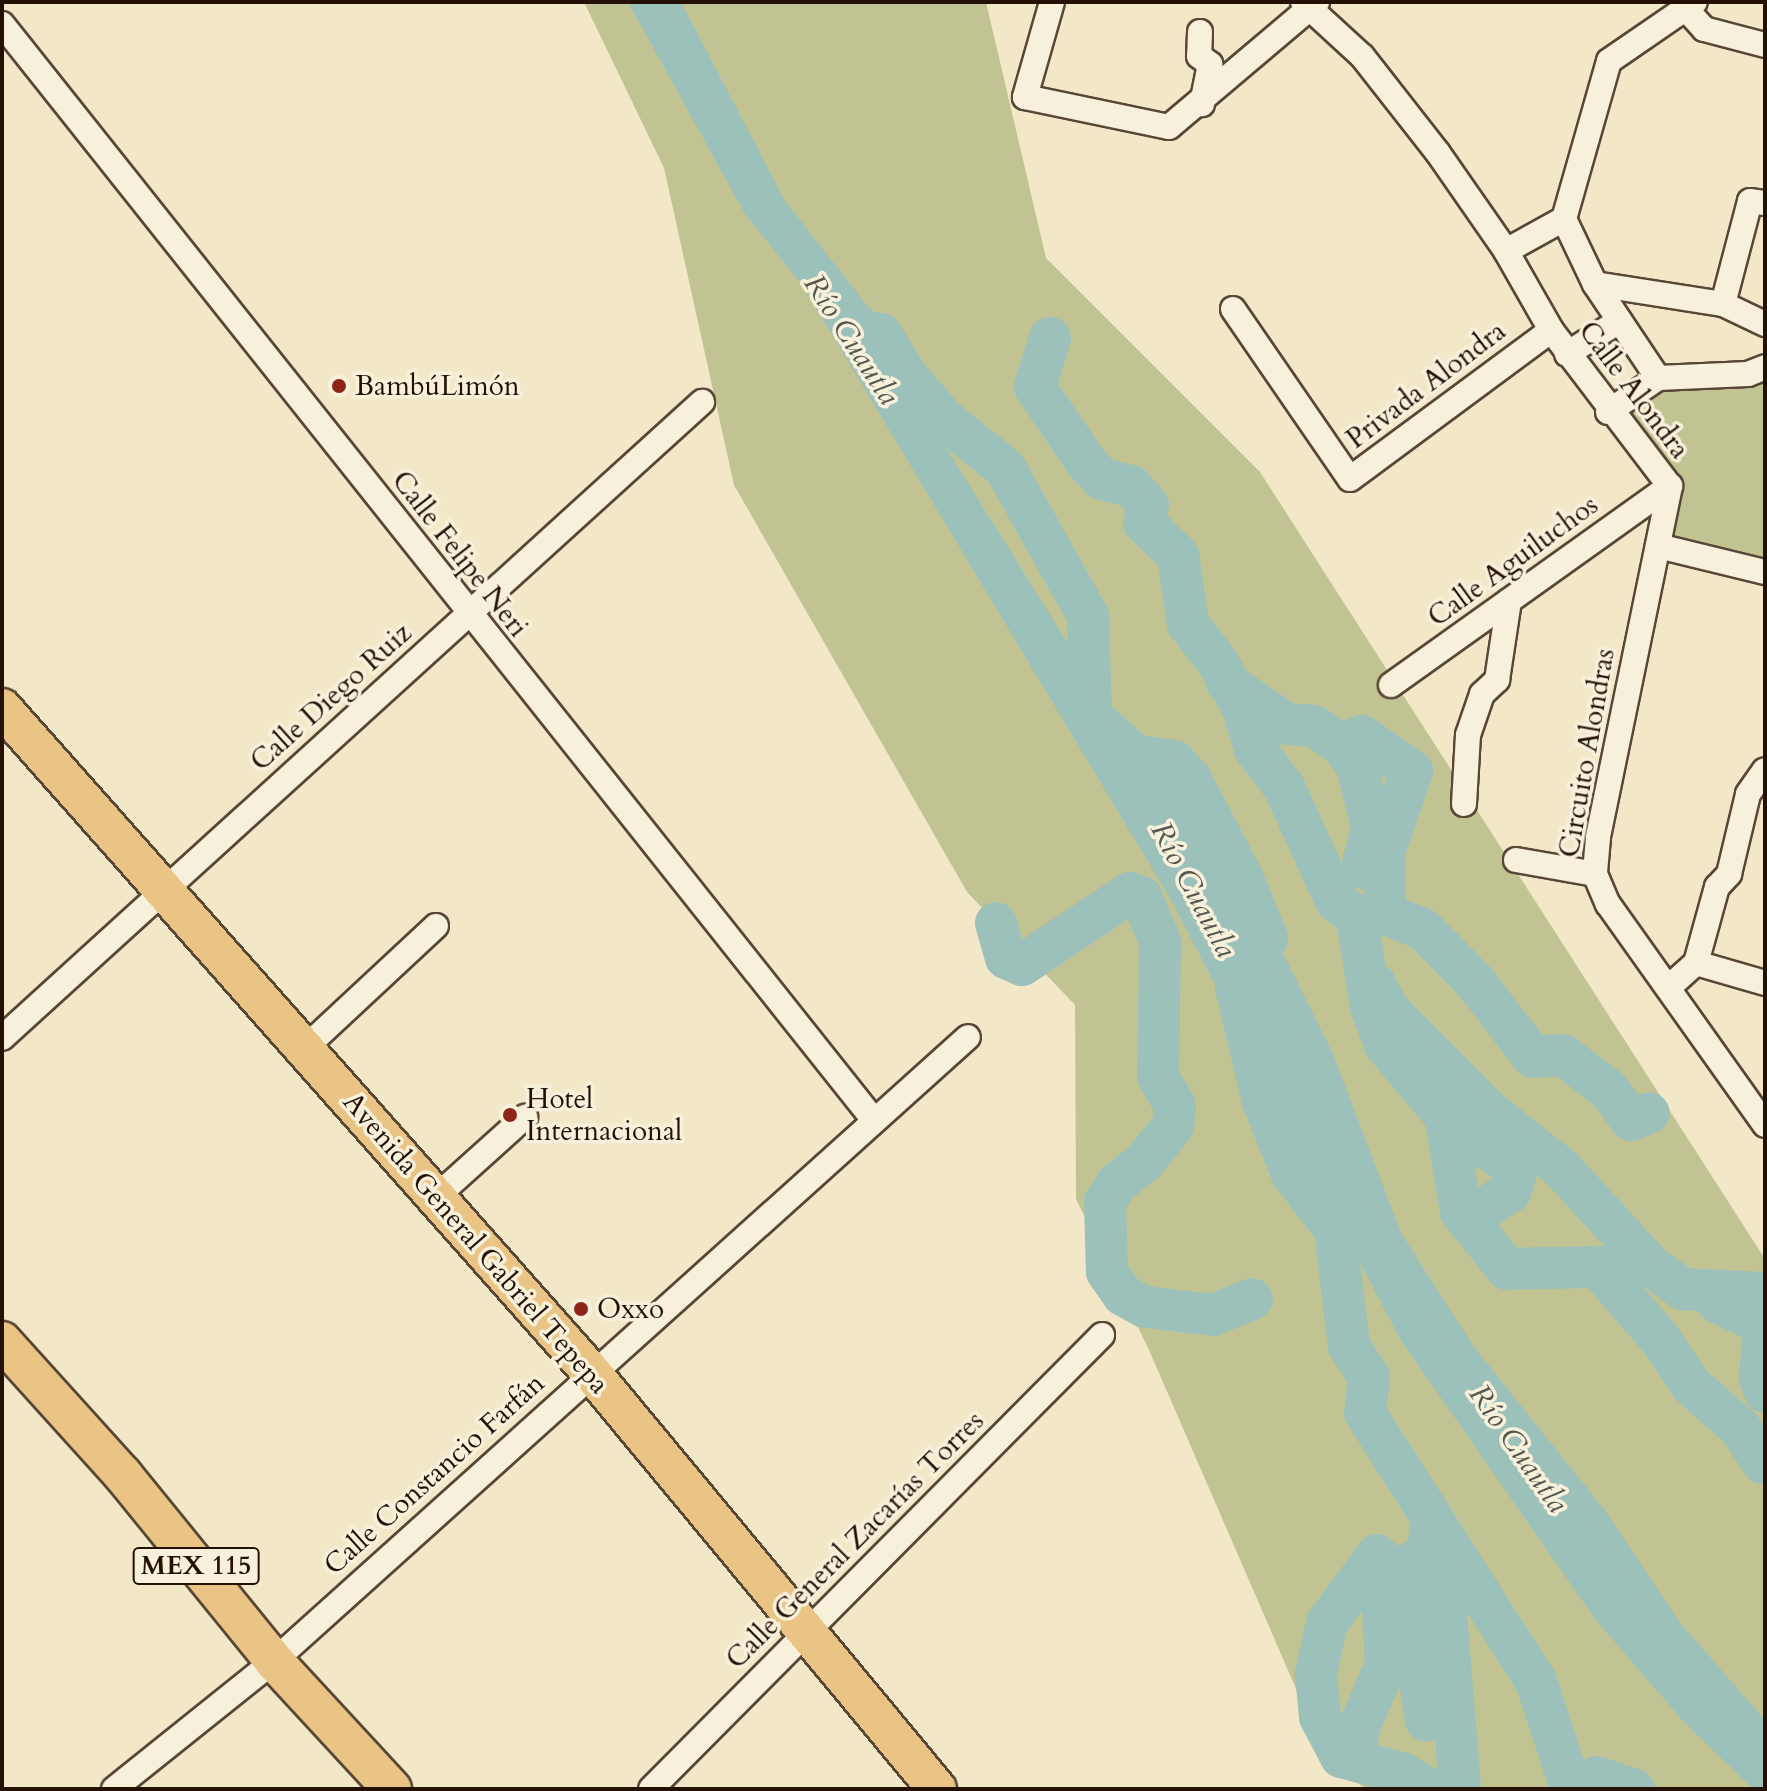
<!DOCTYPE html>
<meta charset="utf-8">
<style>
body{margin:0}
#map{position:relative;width:1767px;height:1791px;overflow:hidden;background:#f2e8c8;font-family:Cardo,serif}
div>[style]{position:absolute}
.green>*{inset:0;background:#c1c492}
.water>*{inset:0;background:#9cc0ba}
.river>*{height:42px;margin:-21px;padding:0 21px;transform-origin:21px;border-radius:21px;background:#9cc0ba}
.roads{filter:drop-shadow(2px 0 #584636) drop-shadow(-2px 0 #584636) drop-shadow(0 2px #584636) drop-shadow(0 -2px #584636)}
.street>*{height:24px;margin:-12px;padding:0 12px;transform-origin:12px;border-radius:12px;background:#f7f0db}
.primary>*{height:38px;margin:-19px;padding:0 19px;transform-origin:19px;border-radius:19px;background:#e9c484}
.dots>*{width:22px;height:22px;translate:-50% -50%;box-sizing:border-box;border:4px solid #f7f0db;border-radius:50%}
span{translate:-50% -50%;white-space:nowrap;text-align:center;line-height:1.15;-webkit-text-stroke:7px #f7f0db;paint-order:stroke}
.shield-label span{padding:2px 6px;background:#f7f0db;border:2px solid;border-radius:6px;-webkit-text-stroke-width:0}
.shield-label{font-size:26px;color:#251006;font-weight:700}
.street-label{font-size:28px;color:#251006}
.poi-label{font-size:28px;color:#251006}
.left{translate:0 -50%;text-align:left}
.water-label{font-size:30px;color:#55564e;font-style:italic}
.frame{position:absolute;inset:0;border:4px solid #251006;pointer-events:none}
</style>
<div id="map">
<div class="green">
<div style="clip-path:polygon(584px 2px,986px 2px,1046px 258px,1260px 472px,1765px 1259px,1765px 1789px,1366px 1789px,1327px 1760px,1149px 1350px,1076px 1199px,1075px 1005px,967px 892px,734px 485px,664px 168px)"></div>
<div style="clip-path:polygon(1765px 367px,1765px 572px,1658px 546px,1670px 486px,1608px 412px,1658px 378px)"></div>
</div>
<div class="water">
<div style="clip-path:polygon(628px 2px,681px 2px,785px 201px,870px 309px,932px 425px,1113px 716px,1158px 767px,1256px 899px,1333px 1054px,1401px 1233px,1474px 1347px,1607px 1513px,1681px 1624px,1765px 1720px,1765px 1789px,1753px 1789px,1683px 1721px,1595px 1619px,1400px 1339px,1171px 900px,803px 286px,745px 214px)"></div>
</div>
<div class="river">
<div style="left:848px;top:317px;width:23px;rotate:40deg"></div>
<div style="left:866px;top:332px;width:15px;rotate:8deg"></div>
<div style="left:881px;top:334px;width:49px;rotate:58.2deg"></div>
<div style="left:907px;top:376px;width:58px;rotate:49.2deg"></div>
<div style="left:945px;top:420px;width:77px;rotate:38.7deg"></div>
<div style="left:1005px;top:468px;width:170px;rotate:60.7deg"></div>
<div style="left:1088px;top:616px;width:100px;rotate:88.3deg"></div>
<div style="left:1091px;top:716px;width:60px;rotate:41.6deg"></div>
<div style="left:1136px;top:756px;width:38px;rotate:7deg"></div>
<div style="left:1174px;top:761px;width:23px;rotate:47deg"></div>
<div style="left:1190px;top:778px;width:112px;rotate:62.3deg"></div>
<div style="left:1242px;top:877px;width:66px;rotate:67.7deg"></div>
<div style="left:1050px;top:338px;width:51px;rotate:107deg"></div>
<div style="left:1035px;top:387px;width:91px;rotate:55.8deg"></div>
<div style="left:1086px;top:462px;width:23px;rotate:47deg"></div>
<div style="left:1102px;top:479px;width:30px;rotate:14deg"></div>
<div style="left:1131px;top:486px;width:25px;rotate:48deg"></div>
<div style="left:1148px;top:505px;width:18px;rotate:103deg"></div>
<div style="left:1144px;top:523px;width:47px;rotate:43.3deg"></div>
<div style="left:1178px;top:555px;width:70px;rotate:81.8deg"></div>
<div style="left:1188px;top:624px;width:47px;rotate:51.9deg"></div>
<div style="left:1217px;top:661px;width:54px;rotate:61deg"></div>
<div style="left:1243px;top:708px;width:43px;rotate:73.7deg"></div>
<div style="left:1255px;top:749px;width:48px;rotate:52.7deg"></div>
<div style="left:1284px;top:787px;width:125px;rotate:65.5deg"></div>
<div style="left:1336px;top:901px;width:26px;rotate:37deg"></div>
<div style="left:1357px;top:917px;width:91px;rotate:81.2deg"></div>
<div style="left:1371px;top:1007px;width:40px;rotate:69.8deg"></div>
<div style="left:1385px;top:1045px;width:93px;rotate:49.8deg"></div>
<div style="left:1445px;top:1116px;width:97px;rotate:80.5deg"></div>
<div style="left:1461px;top:1212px;width:73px;rotate:51.1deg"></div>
<div style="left:1507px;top:1269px;width:91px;rotate:-1.3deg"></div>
<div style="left:1598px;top:1267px;width:95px;rotate:49.3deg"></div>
<div style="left:1660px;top:1339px;width:55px;rotate:56deg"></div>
<div style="left:1691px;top:1385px;width:65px;rotate:41.3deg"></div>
<div style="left:1740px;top:1428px;width:42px;rotate:56.7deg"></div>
<div style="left:1227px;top:683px;width:73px;rotate:34.3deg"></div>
<div style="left:1287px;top:724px;width:27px;rotate:4deg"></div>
<div style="left:1314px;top:726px;width:32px;rotate:34deg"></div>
<div style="left:1341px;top:744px;width:27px;rotate:54deg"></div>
<div style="left:1357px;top:766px;width:63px;rotate:76.2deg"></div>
<div style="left:1372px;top:827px;width:42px;rotate:103.7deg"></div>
<div style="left:1341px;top:744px;width:22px;rotate:-21deg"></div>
<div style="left:1362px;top:736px;width:61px;rotate:35deg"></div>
<div style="left:1412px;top:771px;width:83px;rotate:108.9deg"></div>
<div style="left:1385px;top:850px;width:52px;rotate:91.1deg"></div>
<div style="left:1384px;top:902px;width:17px;rotate:59deg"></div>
<div style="left:1393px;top:917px;width:32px;rotate:22deg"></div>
<div style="left:1423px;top:929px;width:76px;rotate:45.5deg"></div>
<div style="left:1476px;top:983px;width:93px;rotate:52.4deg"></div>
<div style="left:1533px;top:1057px;width:30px;rotate:-4deg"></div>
<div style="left:1563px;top:1055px;width:59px;rotate:37.5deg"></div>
<div style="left:1610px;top:1091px;width:36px;rotate:54deg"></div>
<div style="left:1631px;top:1120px;width:19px;rotate:-21deg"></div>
<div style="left:996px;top:923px;width:36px;rotate:74deg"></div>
<div style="left:1006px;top:958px;width:17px;rotate:24deg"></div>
<div style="left:1022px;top:965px;width:130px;rotate:-33.7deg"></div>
<div style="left:1130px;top:893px;width:12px;rotate:20deg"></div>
<div style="left:1141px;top:897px;width:48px;rotate:66.6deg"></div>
<div style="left:1160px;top:941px;width:136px;rotate:90.8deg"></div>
<div style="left:1158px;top:1077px;width:33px;rotate:59deg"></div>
<div style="left:1175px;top:1105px;width:21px;rotate:95deg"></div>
<div style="left:1173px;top:1126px;width:46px;rotate:128.9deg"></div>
<div style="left:1144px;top:1162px;width:34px;rotate:142deg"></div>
<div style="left:1117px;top:1183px;width:22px;rotate:122deg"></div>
<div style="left:1105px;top:1202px;width:70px;rotate:88.4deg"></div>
<div style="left:1107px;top:1272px;width:28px;rotate:55deg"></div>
<div style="left:1123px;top:1295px;width:25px;rotate:29deg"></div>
<div style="left:1145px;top:1307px;width:68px;rotate:6.7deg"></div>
<div style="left:1213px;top:1315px;width:42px;rotate:-22.3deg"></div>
<div style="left:1375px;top:984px;width:30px;rotate:62deg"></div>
<div style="left:1389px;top:1010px;width:142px;rotate:45.3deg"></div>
<div style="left:1489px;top:1111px;width:92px;rotate:38.4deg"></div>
<div style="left:1561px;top:1168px;width:133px;rotate:47.4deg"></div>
<div style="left:1651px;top:1266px;width:39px;rotate:36deg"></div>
<div style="left:1683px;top:1289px;width:82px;rotate:2.8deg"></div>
<div style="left:1236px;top:988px;width:116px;rotate:76.6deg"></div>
<div style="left:1263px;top:1101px;width:79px;rotate:68.3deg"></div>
<div style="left:1292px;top:1174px;width:71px;rotate:52.5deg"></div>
<div style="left:1335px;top:1230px;width:117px;rotate:83.1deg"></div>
<div style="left:1349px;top:1346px;width:37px;rotate:57deg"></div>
<div style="left:1369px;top:1377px;width:36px;rotate:96deg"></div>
<div style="left:1365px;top:1413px;width:318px;rotate:57.5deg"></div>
<div style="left:1536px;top:1681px;width:114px;rotate:72deg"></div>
<div style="left:1437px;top:1098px;width:35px;rotate:57deg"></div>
<div style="left:1456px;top:1127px;width:74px;rotate:34.5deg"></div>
<div style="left:1517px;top:1169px;width:24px;rotate:107deg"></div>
<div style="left:1510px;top:1192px;width:31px;rotate:147deg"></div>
<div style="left:1484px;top:1209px;width:21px;rotate:118deg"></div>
<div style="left:1717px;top:1302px;width:53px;rotate:25.6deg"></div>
<div style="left:1763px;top:1341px;width:37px;rotate:95deg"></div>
<div style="left:1760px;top:1378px;width:15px;rotate:70deg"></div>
<div style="left:1377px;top:1555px;width:84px;rotate:126.3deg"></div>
<div style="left:1327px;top:1623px;width:52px;rotate:102.2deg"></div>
<div style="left:1316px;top:1674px;width:43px;rotate:84.7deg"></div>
<div style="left:1320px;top:1717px;width:45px;rotate:62.3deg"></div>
<div style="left:1341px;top:1757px;width:63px;rotate:14.7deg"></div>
<div style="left:1402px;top:1773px;width:31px;rotate:31deg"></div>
<div style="left:1427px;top:1555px;width:12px;rotate:42deg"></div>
<div style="left:1436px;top:1563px;width:39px;rotate:77deg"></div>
<div style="left:1445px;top:1601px;width:189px;rotate:85.4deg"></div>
<div style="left:1408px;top:1602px;width:120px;rotate:81.4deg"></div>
<div style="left:1360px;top:1762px;width:9px;rotate:-122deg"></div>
<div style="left:1355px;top:1754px;width:26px;rotate:-81deg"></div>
<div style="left:1359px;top:1728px;width:69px;rotate:-67.1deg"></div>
<div style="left:1386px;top:1664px;width:87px;rotate:-93.3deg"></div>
<div style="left:1381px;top:1577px;width:51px;rotate:-25.6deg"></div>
<div style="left:1427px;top:1555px;width:34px;rotate:-82deg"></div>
<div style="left:1596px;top:1777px;width:40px;rotate:18deg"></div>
</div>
<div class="roads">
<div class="street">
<div style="left:1052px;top:2px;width:99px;rotate:105.9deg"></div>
<div style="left:1025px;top:97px;width:147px;rotate:11.8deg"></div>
<div style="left:1169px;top:127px;width:194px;rotate:-40.2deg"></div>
<div style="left:1303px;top:2px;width:80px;rotate:42.5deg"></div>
<div style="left:1362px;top:56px;width:123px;rotate:51.9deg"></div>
<div style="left:1438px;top:153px;width:119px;rotate:55.2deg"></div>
<div style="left:1506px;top:251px;width:91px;rotate:60.3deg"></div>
<div style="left:1551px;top:330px;width:196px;rotate:52.7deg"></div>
<div style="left:1686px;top:9px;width:27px;rotate:48deg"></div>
<div style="left:1704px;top:29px;width:63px;rotate:14.7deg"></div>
<div style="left:2px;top:24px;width:1399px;rotate:51.5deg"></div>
<div style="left:1200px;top:32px;width:24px;rotate:92deg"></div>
<div style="left:1199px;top:56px;width:14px;rotate:36deg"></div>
<div style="left:1210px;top:64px;width:41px;rotate:101.3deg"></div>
<div style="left:1564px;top:219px;width:72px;rotate:64.5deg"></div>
<div style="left:1595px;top:284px;width:113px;rotate:56.2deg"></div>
<div style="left:1506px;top:251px;width:66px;rotate:-28.9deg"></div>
<div style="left:1564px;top:219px;width:164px;rotate:-74.1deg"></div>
<div style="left:1609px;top:61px;width:104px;rotate:-34.5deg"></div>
<div style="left:1595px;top:284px;width:130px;rotate:8.9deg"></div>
<div style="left:1723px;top:304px;width:47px;rotate:25.5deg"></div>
<div style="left:1723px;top:304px;width:106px;rotate:-75.3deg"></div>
<div style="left:1750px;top:201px;width:15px;rotate:8deg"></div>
<div style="left:1233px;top:309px;width:206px;rotate:55.5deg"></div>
<div style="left:1350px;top:479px;width:250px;rotate:-36.5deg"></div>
<div style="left:1567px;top:354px;width:62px;rotate:-32.4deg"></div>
<div style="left:1608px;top:412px;width:60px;rotate:-34.2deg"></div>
<div style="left:1658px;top:378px;width:90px;rotate:-2.5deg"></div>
<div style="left:1748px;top:374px;width:18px;rotate:-22deg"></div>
<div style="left:1670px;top:486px;width:359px;rotate:101.6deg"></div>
<div style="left:1598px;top:838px;width:36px;rotate:95deg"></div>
<div style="left:1595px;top:874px;width:33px;rotate:67deg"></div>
<div style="left:1608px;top:904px;width:271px;rotate:54.6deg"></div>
<div style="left:1658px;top:546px;width:110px;rotate:13.7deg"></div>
<div style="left:1391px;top:685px;width:343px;rotate:-35.5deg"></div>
<div style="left:1464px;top:804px;width:69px;rotate:-86.7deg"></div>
<div style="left:1468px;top:735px;width:43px;rotate:-71.1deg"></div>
<div style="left:1482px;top:694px;width:21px;rotate:-43deg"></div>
<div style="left:1497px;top:680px;width:80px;rotate:-81.4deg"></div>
<div style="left:1516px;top:860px;width:80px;rotate:10deg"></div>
<div style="left:1696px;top:963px;width:72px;rotate:16.2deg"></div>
<div style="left:1668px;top:988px;width:38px;rotate:-42deg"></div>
<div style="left:1696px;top:963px;width:79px;rotate:-74.6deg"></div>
<div style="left:1717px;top:887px;width:18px;rotate:-47deg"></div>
<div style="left:1729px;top:874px;width:82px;rotate:-76.6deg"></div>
<div style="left:1748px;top:794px;width:29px;rotate:-55deg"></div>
<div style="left:2px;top:1038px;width:946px;rotate:-42.26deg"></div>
<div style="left:305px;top:1048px;width:179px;rotate:-43deg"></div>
<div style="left:436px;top:1197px;width:120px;rotate:-42deg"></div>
<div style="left:114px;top:1789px;width:205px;rotate:-38.7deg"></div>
<div style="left:274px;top:1661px;width:933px;rotate:-41.96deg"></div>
<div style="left:651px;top:1789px;width:640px;rotate:-45.19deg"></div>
</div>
<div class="primary">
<div style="left:2px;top:708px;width:888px;rotate:48.43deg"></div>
<div style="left:591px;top:1372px;width:542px;rotate:50.32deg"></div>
<div style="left:2px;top:1341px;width:181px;rotate:47.9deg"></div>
<div style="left:123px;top:1475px;width:240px;rotate:50.9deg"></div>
<div style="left:274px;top:1661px;width:174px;rotate:47.3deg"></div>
</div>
</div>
<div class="dots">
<div style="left:339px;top:386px;background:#8f2418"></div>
<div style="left:510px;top:1115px;background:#8f2418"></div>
<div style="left:581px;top:1309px;background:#8f2418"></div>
</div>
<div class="shield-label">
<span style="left:196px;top:1566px">MEX 115</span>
</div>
<div class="street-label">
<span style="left:1426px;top:385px;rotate:-37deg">Privada Alondra</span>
<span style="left:1634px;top:390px;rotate:53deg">Calle Alondra</span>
<span style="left:460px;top:554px;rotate:52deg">Calle Felipe Neri</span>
<span style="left:1513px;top:561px;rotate:-36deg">Calle Aguiluchos</span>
<span style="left:331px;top:697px;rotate:-42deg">Calle Diego Ruiz</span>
<span style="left:1587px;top:753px;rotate:-80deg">Circuito Alondras</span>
<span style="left:476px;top:1243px;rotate:49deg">Avenida General Gabriel Tepepa</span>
<span style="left:434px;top:1474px;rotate:-42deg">Calle Constancio Farfán</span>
<span style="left:855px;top:1540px;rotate:-45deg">Calle General Zacarías Torres</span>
</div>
<div class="poi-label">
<span class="left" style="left:355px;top:386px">BambúLimón</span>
<span class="left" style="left:526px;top:1115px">Hotel<br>Internacional</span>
<span class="left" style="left:597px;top:1309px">Oxxo</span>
</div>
<div class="water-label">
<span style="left:851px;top:340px;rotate:57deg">Río Cuautla</span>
<span style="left:1193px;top:890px;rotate:62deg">Río Cuautla</span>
<span style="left:1518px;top:1449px;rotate:55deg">Río Cuautla</span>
</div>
<div class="frame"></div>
</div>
